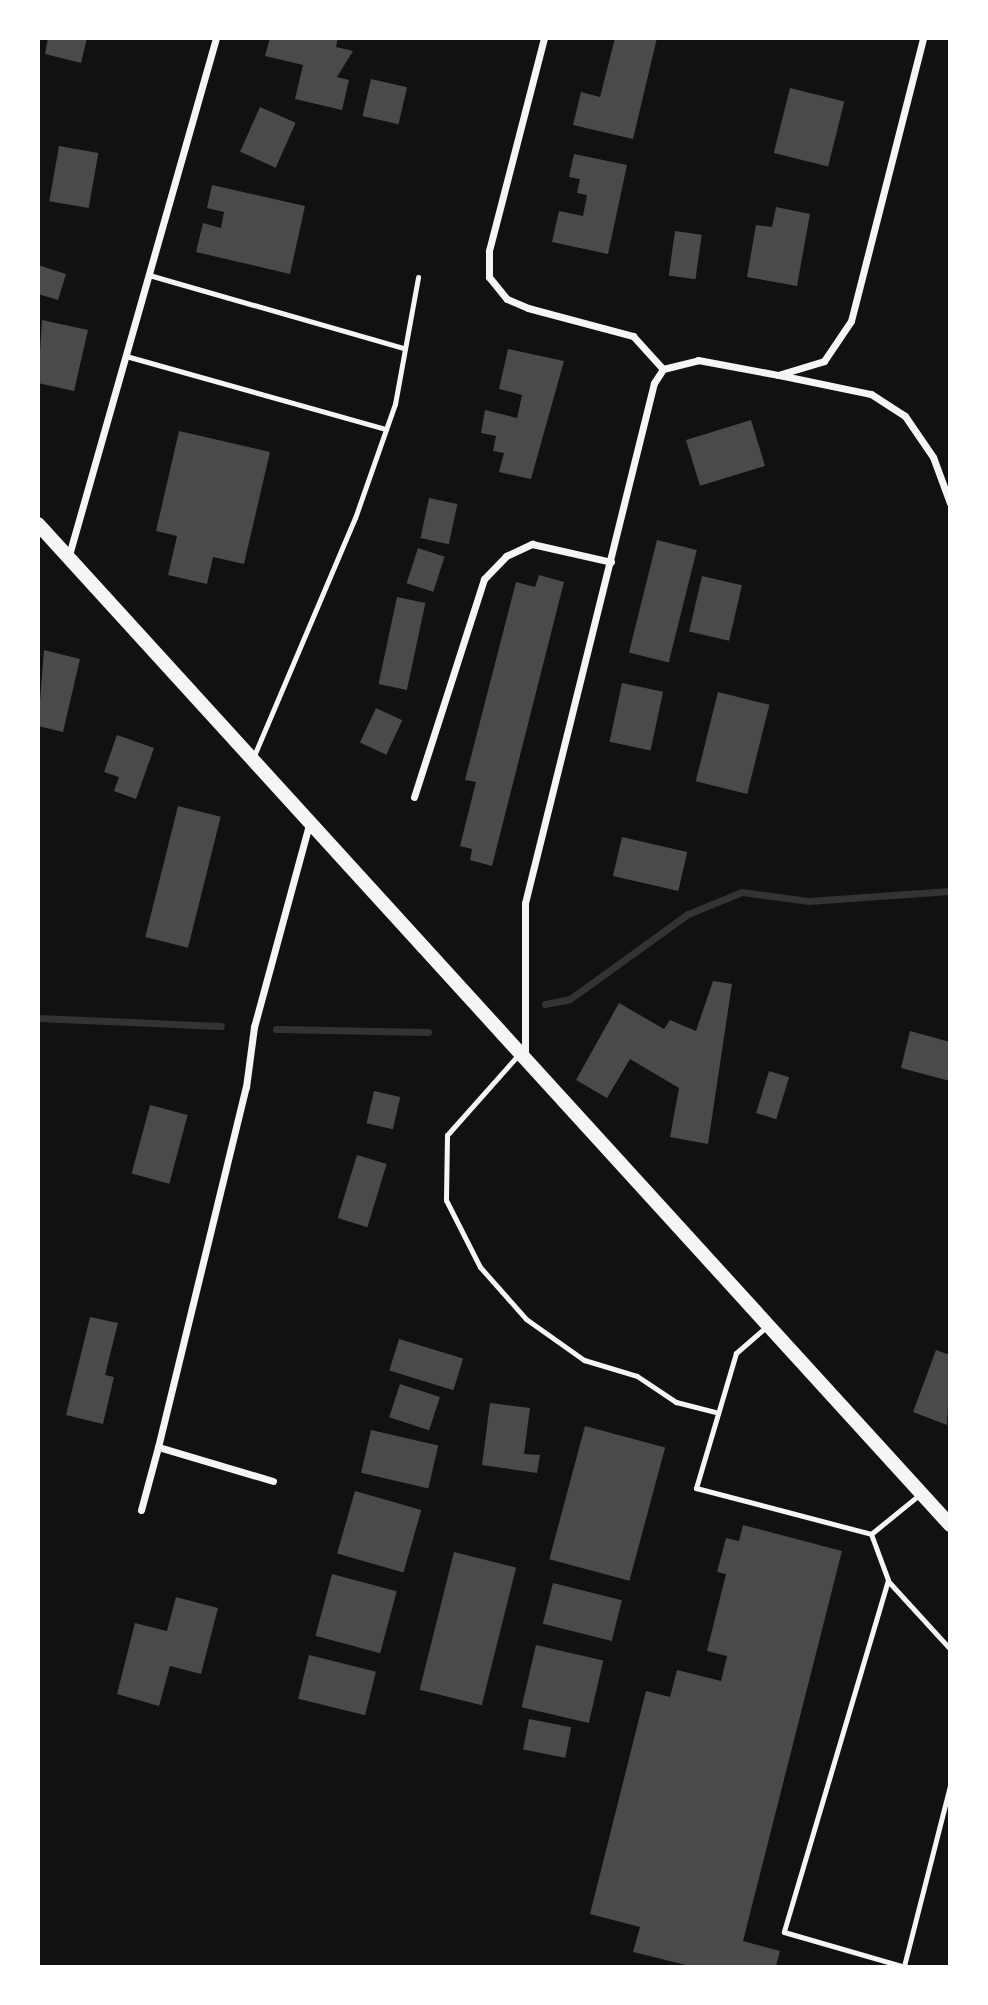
<!DOCTYPE html>
<style>
body{margin:0}
#map{position:relative;width:988px;height:2005px;overflow:hidden;background:#111;font-family:Montserrat,sans-serif}
div>[style]{position:absolute}
.stream>*{height:7px;margin:-3.5px;padding:0 3.5px;transform-origin:3.5px;border-radius:3.5px;background:#333}
.building>*{inset:0;background:#4a4a4a;transform-origin:0 0}
.service>*{height:5px;margin:-2.5px;padding:0 2.5px;transform-origin:2.5px;border-radius:2.5px;background:#f5f5f5}
.minor>*{height:7px;margin:-3.5px;padding:0 3.5px;transform-origin:3.5px;border-radius:3.5px;background:#f5f5f5}
.secondary>*{height:14px;margin:-7px;padding:0 7px;transform-origin:7px;border-radius:7px;background:#f5f5f5}
span{translate:-50% -50%;white-space:nowrap;text-align:center;line-height:1.15;-webkit-text-stroke:7px #fff;paint-order:stroke}
.frame{position:absolute;inset:0;border:40px solid #fff;pointer-events:none}
</style>
<div id="map">
<div class="stream">
<div style="left:545px;top:1004px;width:25px;rotate:-11deg"></div>
<div style="left:570px;top:999px;width:145px;rotate:-35.8deg"></div>
<div style="left:688px;top:914px;width:58px;rotate:-22.2deg"></div>
<div style="left:742px;top:892px;width:68px;rotate:7.7deg"></div>
<div style="left:809px;top:901px;width:141px;rotate:-4.1deg"></div>
<div style="left:38px;top:1018px;width:183px;rotate:2.5deg"></div>
<div style="left:276px;top:1029px;width:152px;rotate:1.1deg"></div>
</div>
<div class="building">
<div style="clip-path:polygon(48px 38px,87px 38px,81px 63px,45px 54px)"></div>
<div style="clip-path:polygon(270px 38px,338px 38px,336px 47px,353px 51px,337px 77px,349px 80px,342px 110px,295px 99px,303px 65px,265px 56px)"></div>
<div style="clip-path:polygon(615px 38px,657px 38px,633px 139px,573px 125px,581px 92px,600px 97px)"></div>
<div style="left:371px;top:79px;width:37px;height:38px;rotate:13deg"></div>
<div style="left:790px;top:88px;width:56px;height:67px;rotate:14deg"></div>
<div style="left:260px;top:107px;width:39px;height:49px;rotate:24deg"></div>
<div style="left:59px;top:146px;width:40px;height:56px;rotate:10deg"></div>
<div style="clip-path:polygon(574px 154px,627px 165px,608px 254px,552px 242px,559px 211px,583px 216px,587px 195px,577px 193px,580px 179px,569px 177px)"></div>
<div style="clip-path:polygon(212px 185px,305px 206px,290px 274px,196px 252px,203px 223px,221px 228px,224px 212px,207px 208px)"></div>
<div style="clip-path:polygon(776px 207px,810px 214px,797px 286px,747px 277px,756px 225px,772px 227px)"></div>
<div style="left:675px;top:231px;width:27px;height:45px;rotate:8deg"></div>
<div style="clip-path:polygon(38px 265px,66px 274px,58px 300px,38px 294px)"></div>
<div style="clip-path:polygon(42px 320px,88px 330px,74px 391px,38px 383px)"></div>
<div style="clip-path:polygon(508px 349px,564px 361px,531px 479px,499px 472px,504px 453px,493px 451px,496px 436px,481px 433px,485px 410px,517px 418px,522px 395px,499px 389px)"></div>
<div style="left:751px;top:420px;width:48px;height:68px;rotate:73deg"></div>
<div style="clip-path:polygon(179px 431px,270px 452px,244px 564px,213px 557px,207px 584px,168px 575px,177px 536px,156px 531px)"></div>
<div style="left:429px;top:498px;width:29px;height:41px;rotate:12deg"></div>
<div style="left:657px;top:540px;width:41px;height:116px;rotate:14deg"></div>
<div style="left:418px;top:548px;width:28px;height:37px;rotate:18deg"></div>
<div style="clip-path:polygon(539px 575px,564px 582px,492px 866px,470px 860px,472px 849px,460px 846px,476px 782px,465px 780px,516px 582px,535px 587px)"></div>
<div style="left:702px;top:576px;width:41px;height:57px;rotate:13deg"></div>
<div style="left:397px;top:597px;width:29px;height:89px;rotate:12deg"></div>
<div style="clip-path:polygon(44px 650px,80px 659px,63px 732px,38px 726px)"></div>
<div style="left:622px;top:683px;width:42px;height:60px;rotate:12deg"></div>
<div style="left:718px;top:692px;width:53px;height:92px;rotate:14deg"></div>
<div style="left:376px;top:708px;width:29px;height:38px;rotate:25deg"></div>
<div style="clip-path:polygon(117px 735px,154px 748px,136px 799px,114px 791px,119px 777px,104px 772px)"></div>
<div style="left:178px;top:806px;width:44px;height:135px;rotate:14deg"></div>
<div style="left:622px;top:837px;width:67px;height:40px;rotate:13deg"></div>
<div style="clip-path:polygon(713px 981px,732px 984px,708px 1144px,670px 1137px,679px 1088px,630px 1059px,607px 1098px,576px 1080px,619px 1003px,664px 1029px,670px 1020px,696px 1031px)"></div>
<div style="clip-path:polygon(910px 1031px,950px 1042px,950px 1081px,901px 1068px)"></div>
<div style="left:769px;top:1071px;width:21px;height:44px;rotate:17deg"></div>
<div style="left:374px;top:1091px;width:27px;height:33px;rotate:13deg"></div>
<div style="left:150px;top:1105px;width:39px;height:71px;rotate:15deg"></div>
<div style="left:357px;top:1155px;width:31px;height:66px;rotate:17deg"></div>
<div style="clip-path:polygon(90px 1317px,118px 1323px,105px 1375px,114px 1377px,103px 1424px,66px 1415px)"></div>
<div style="left:399px;top:1339px;width:67px;height:33px;rotate:17deg"></div>
<div style="clip-path:polygon(936px 1350px,950px 1355px,947px 1425px,913px 1412px)"></div>
<div style="left:400px;top:1384px;width:42px;height:35px;rotate:18deg"></div>
<div style="clip-path:polygon(490px 1403px,530px 1408px,524px 1454px,540px 1455px,537px 1473px,482px 1465px)"></div>
<div style="left:585px;top:1426px;width:83px;height:138px;rotate:15deg"></div>
<div style="left:371px;top:1430px;width:69px;height:44px;rotate:13deg"></div>
<div style="left:355px;top:1491px;width:69px;height:65px;rotate:16deg"></div>
<div style="clip-path:polygon(743px 1525px,842px 1551px,743px 1941px,780px 1951px,776px 1966px,690px 1966px,633px 1952px,640px 1927px,590px 1914px,646px 1691px,670px 1697px,677px 1670px,721px 1681px,727px 1656px,707px 1651px,726px 1574px,717px 1572px,726px 1538px,739px 1541px)"></div>
<div style="left:454px;top:1552px;width:64px;height:142px;rotate:14deg"></div>
<div style="left:332px;top:1574px;width:67px;height:64px;rotate:15deg"></div>
<div style="left:553px;top:1583px;width:71px;height:42px;rotate:14deg"></div>
<div style="clip-path:polygon(176px 1597px,218px 1608px,201px 1674px,170px 1666px,159px 1706px,117px 1694px,135px 1623px,167px 1631px)"></div>
<div style="left:536px;top:1645px;width:69px;height:64px;rotate:13deg"></div>
<div style="left:309px;top:1655px;width:69px;height:45px;rotate:14deg"></div>
<div style="left:529px;top:1719px;width:43px;height:31px;rotate:11deg"></div>
</div>
<div class="service">
<div style="left:149px;top:275px;width:265px;rotate:16deg"></div>
<div style="left:126px;top:356px;width:270px;rotate:15.7deg"></div>
<div style="left:253px;top:758px;width:261px;rotate:-67deg"></div>
<div style="left:355px;top:518px;width:121px;rotate:-70.7deg"></div>
<div style="left:395px;top:404px;width:129px;rotate:-79.7deg"></div>
<div style="left:519px;top:1054px;width:108px;rotate:131.6deg"></div>
<div style="left:447px;top:1135px;width:65px;rotate:90.9deg"></div>
<div style="left:446px;top:1200px;width:75px;rotate:63.1deg"></div>
<div style="left:480px;top:1267px;width:69px;rotate:48.5deg"></div>
<div style="left:526px;top:1319px;width:71px;rotate:35.3deg"></div>
<div style="left:584px;top:1360px;width:55px;rotate:16.8deg"></div>
<div style="left:637px;top:1376px;width:47px;rotate:33.7deg"></div>
<div style="left:676px;top:1402px;width:40px;rotate:14.4deg"></div>
<div style="left:766px;top:1327px;width:40px;rotate:139deg"></div>
<div style="left:736px;top:1353px;width:141px;rotate:106.5deg"></div>
<div style="left:696px;top:1488px;width:181px;rotate:14.7deg"></div>
<div style="left:871px;top:1534px;width:62px;rotate:-39.1deg"></div>
<div style="left:871px;top:1534px;width:49px;rotate:69.7deg"></div>
<div style="left:888px;top:1580px;width:367px;rotate:106.5deg"></div>
<div style="left:784px;top:1932px;width:123px;rotate:16.1deg"></div>
<div style="left:888px;top:1581px;width:92px;rotate:47.6deg"></div>
<div style="left:904px;top:1966px;width:186px;rotate:-75.7deg"></div>
</div>
<div class="minor">
<div style="left:544px;top:38px;width:220px;rotate:104.5deg"></div>
<div style="left:489px;top:251px;width:26px;rotate:90deg"></div>
<div style="left:489px;top:277px;width:28px;rotate:51deg"></div>
<div style="left:507px;top:299px;width:23px;rotate:23deg"></div>
<div style="left:528px;top:308px;width:109px;rotate:14.9deg"></div>
<div style="left:633px;top:336px;width:45px;rotate:47.7deg"></div>
<div style="left:779px;top:375px;width:94px;rotate:11.7deg"></div>
<div style="left:871px;top:394px;width:40px;rotate:32.9deg"></div>
<div style="left:905px;top:416px;width:50px;rotate:55.7deg"></div>
<div style="left:933px;top:457px;width:49px;rotate:69.7deg"></div>
<div style="left:69px;top:555px;width:537px;rotate:-74.13deg"></div>
<div style="left:414px;top:797px;width:229px;rotate:-72.2deg"></div>
<div style="left:484px;top:579px;width:32px;rotate:-46deg"></div>
<div style="left:506px;top:556px;width:29px;rotate:-25deg"></div>
<div style="left:532px;top:544px;width:81px;rotate:12.8deg"></div>
<div style="left:525px;top:1055px;width:152px;rotate:-90deg"></div>
<div style="left:525px;top:903px;width:536px;rotate:-76.07deg"></div>
<div style="left:654px;top:383px;width:17px;rotate:-57deg"></div>
<div style="left:663px;top:369px;width:36px;rotate:-14deg"></div>
<div style="left:698px;top:360px;width:81px;rotate:10.6deg"></div>
<div style="left:778px;top:375px;width:48px;rotate:-16.9deg"></div>
<div style="left:824px;top:361px;width:48px;rotate:-56deg"></div>
<div style="left:851px;top:321px;width:292px;rotate:-75.7deg"></div>
<div style="left:273px;top:1481px;width:120px;rotate:-163.5deg"></div>
<div style="left:158px;top:1447px;width:371px;rotate:-76.3deg"></div>
<div style="left:246px;top:1087px;width:61px;rotate:-82.4deg"></div>
<div style="left:254px;top:1027px;width:209px;rotate:-74.8deg"></div>
<div style="left:141px;top:1510px;width:65px;rotate:-74.9deg"></div>
</div>
<div class="secondary">
<div style="left:38px;top:524px;width:1354px;rotate:47.66deg"></div>
</div>
<div class="frame"></div>
</div>
